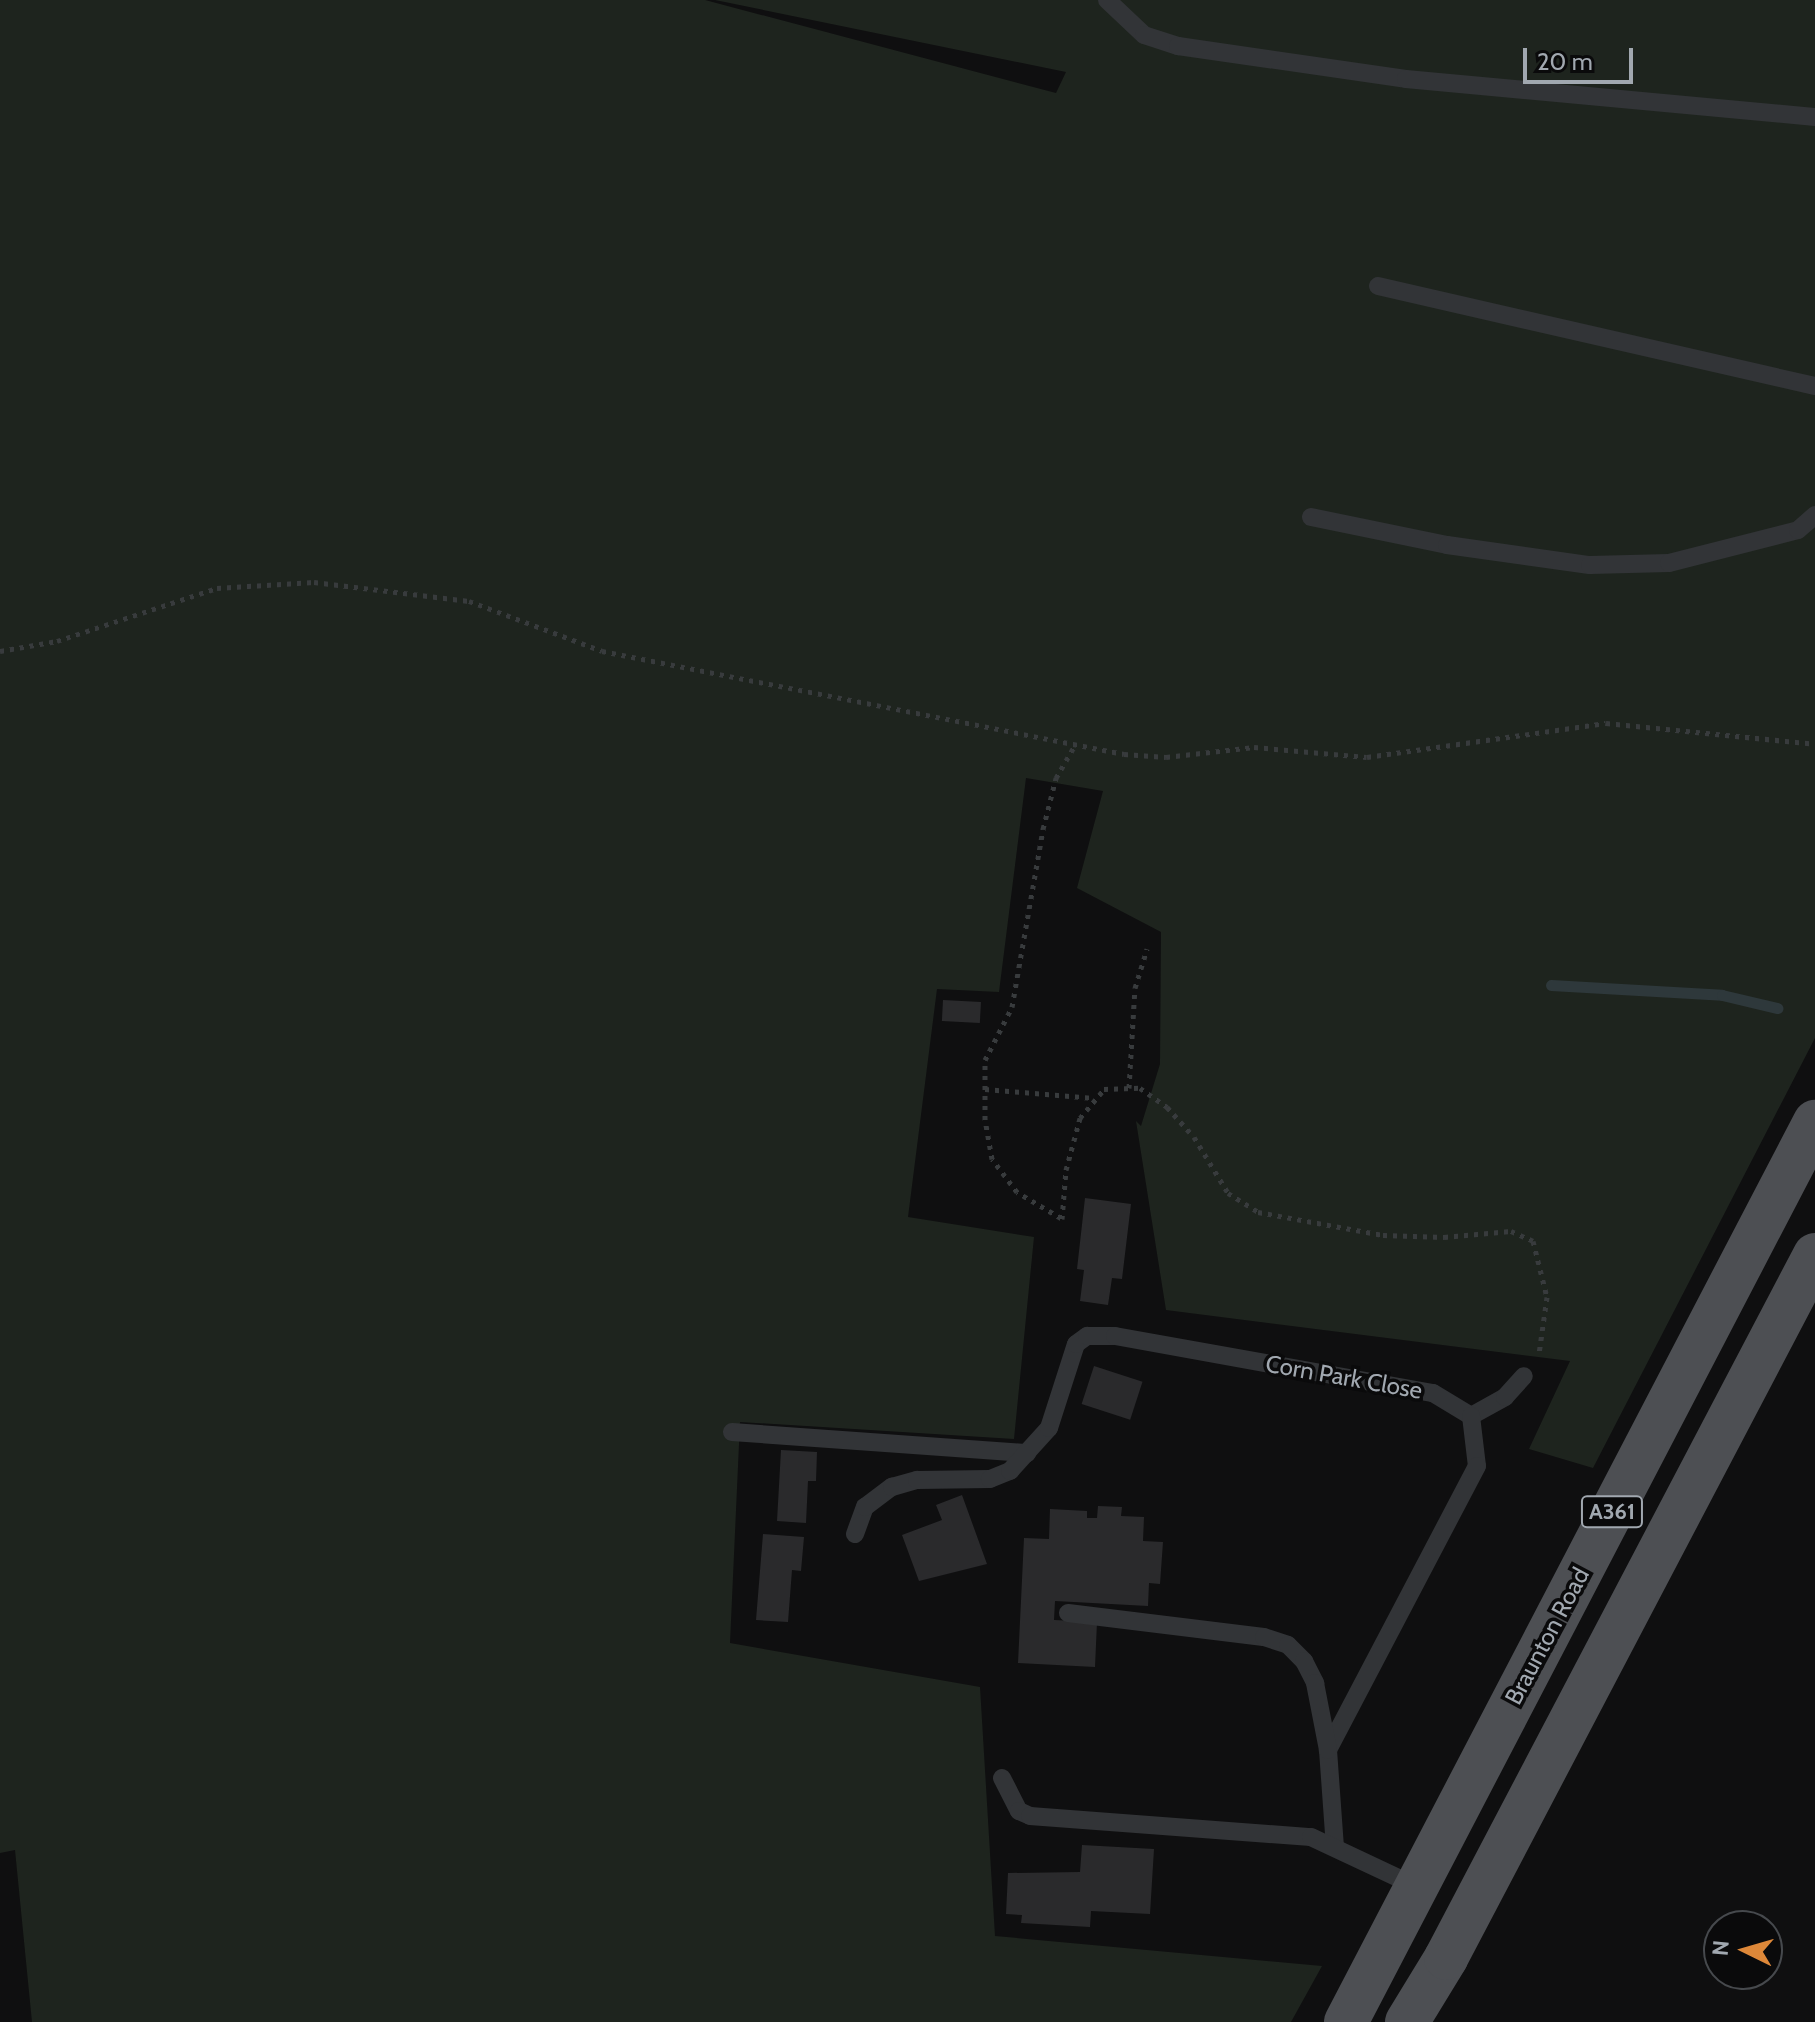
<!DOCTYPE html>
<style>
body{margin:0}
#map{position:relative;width:1815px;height:2022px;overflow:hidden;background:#0f0f10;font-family:Cabin,sans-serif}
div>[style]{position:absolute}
.green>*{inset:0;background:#1e241e}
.stream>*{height:11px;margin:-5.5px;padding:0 5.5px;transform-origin:5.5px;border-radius:5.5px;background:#2e383b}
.building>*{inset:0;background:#2a2a2c;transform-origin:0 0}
.path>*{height:5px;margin-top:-2.5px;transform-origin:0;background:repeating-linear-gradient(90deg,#383b3d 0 4px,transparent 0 10px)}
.service>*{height:18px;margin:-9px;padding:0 9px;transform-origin:9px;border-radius:9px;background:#323437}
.primary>*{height:44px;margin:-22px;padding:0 22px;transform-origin:22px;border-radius:22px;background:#4d4f53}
span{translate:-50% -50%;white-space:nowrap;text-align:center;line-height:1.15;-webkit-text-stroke:7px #0a0a0b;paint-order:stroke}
.shield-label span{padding:2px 6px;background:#0a0a0b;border:2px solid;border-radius:6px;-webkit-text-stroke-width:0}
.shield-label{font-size:22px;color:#a1a8b0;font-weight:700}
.street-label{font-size:24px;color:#a1a8b0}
.north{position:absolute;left:1703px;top:1910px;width:80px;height:80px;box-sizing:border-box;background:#0a0a0b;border:2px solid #46494d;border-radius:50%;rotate:275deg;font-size:22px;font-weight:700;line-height:32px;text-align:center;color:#a1a8b0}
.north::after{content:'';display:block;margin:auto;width:28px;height:36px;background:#de8839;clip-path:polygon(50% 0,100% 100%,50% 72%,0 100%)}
.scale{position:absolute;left:1523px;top:48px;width:110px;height:36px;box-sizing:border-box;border:4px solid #a1a8b0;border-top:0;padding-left:10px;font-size:24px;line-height:28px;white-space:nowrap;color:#a1a8b0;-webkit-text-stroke:6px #0a0a0b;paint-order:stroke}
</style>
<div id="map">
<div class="green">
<div style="clip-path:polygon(0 0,705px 0,1056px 93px,1066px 72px,715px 0,1815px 0,1815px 1038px,1593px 1468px,1529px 1449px,1570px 1361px,1166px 1310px,1136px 1121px,1141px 1126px,1160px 1064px,1161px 932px,1077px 888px,1103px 791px,1026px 778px,999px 992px,937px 989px,908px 1217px,1034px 1237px,1014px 1439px,740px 1422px,730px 1643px,980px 1687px,995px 1936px,1322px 1966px,1291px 2022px,32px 2022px,15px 1850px,0 1853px)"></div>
</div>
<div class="stream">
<div style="left:1551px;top:985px;width:171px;rotate:3.3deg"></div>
<div style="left:1722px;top:995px;width:57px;rotate:13.3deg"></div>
</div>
<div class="building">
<div style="left:943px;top:1000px;width:38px;height:21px;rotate:3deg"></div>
<div style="clip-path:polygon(1085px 1198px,1131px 1204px,1122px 1279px,1112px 1278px,1108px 1305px,1080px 1301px,1084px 1270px,1077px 1269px)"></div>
<div style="left:1094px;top:1366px;width:51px;height:40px;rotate:18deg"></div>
<div style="clip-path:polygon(781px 1450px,817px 1452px,816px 1481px,808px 1481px,806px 1523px,777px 1521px)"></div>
<div style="clip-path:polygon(962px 1495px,987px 1564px,919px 1581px,902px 1535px,942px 1520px,936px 1505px)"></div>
<div style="clip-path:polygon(1098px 1506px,1122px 1507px,1121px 1516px,1144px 1517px,1143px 1541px,1163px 1542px,1160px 1584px,1149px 1583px,1148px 1606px,1055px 1601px,1054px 1620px,1097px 1622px,1095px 1667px,1018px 1663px,1024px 1538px,1049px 1539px,1050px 1509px,1087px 1511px,1087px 1518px,1097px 1518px)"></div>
<div style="clip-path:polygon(763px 1534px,804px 1537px,801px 1571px,792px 1570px,788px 1622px,756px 1620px)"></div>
<div style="clip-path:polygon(1082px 1845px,1154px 1849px,1150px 1914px,1091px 1911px,1090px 1927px,1021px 1923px,1022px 1915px,1006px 1914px,1008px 1873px,1080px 1872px)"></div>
</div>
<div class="path">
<div style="left:0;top:651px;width:58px;rotate:-10deg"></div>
<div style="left:57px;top:641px;width:169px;rotate:-18.3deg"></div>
<div style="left:217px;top:588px;width:97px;rotate:-3.5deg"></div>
<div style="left:314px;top:582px;width:156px;rotate:7deg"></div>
<div style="left:469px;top:601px;width:142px;rotate:20.6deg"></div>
<div style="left:602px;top:651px;width:532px;rotate:11.16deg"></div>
<div style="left:1124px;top:754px;width:42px;rotate:4.1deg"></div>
<div style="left:1166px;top:757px;width:89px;rotate:-6.5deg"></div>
<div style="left:1254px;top:747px;width:113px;rotate:5.1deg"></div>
<div style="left:1367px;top:757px;width:241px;rotate:-8.1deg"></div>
<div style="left:1606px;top:723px;width:210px;rotate:5.7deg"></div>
<div style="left:1129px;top:1088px;width:100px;rotate:-86.6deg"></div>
<div style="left:1135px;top:988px;width:41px;rotate:-72.9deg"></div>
<div style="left:985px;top:1089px;width:109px;rotate:4.7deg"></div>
<div style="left:1061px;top:1218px;width:51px;rotate:-149.4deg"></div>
<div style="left:1017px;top:1192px;width:41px;rotate:-127.1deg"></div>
<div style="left:992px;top:1159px;width:40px;rotate:-100deg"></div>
<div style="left:985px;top:1120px;width:60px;rotate:-90deg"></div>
<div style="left:985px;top:1060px;width:59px;rotate:-63deg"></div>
<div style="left:1012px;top:1007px;width:181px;rotate:-80.1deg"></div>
<div style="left:1043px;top:829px;width:53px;rotate:-75.7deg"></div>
<div style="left:1056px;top:778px;width:39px;rotate:-60deg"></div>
<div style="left:1062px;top:1219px;width:49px;rotate:-85.3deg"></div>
<div style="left:1066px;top:1170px;width:54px;rotate:-74.9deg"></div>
<div style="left:1080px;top:1118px;width:38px;rotate:-50deg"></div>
<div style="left:1104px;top:1089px;width:36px;rotate:-2deg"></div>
<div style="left:1140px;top:1088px;width:33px;rotate:35deg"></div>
<div style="left:1167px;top:1107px;width:40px;rotate:48deg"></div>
<div style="left:1194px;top:1137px;width:66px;rotate:58.7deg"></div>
<div style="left:1228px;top:1193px;width:36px;rotate:32deg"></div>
<div style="left:1258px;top:1212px;width:127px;rotate:10.4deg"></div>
<div style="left:1383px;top:1235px;width:61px;rotate:1.9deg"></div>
<div style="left:1444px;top:1237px;width:67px;rotate:-5.1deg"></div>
<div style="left:1511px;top:1231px;width:24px;rotate:24deg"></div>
<div style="left:1533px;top:1241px;width:58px;rotate:76deg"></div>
<div style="left:1547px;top:1297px;width:58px;rotate:98deg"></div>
</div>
<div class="service">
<div style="left:1107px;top:0;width:51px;rotate:43.4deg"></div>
<div style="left:1144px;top:35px;width:36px;rotate:18deg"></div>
<div style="left:1178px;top:46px;width:230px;rotate:8.2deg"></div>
<div style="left:1406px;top:79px;width:411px;rotate:5.3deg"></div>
<div style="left:1378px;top:286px;width:448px;rotate:12.9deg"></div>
<div style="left:1311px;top:517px;width:139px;rotate:11.6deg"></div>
<div style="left:1447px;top:545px;width:144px;rotate:8deg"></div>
<div style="left:1590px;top:565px;width:79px;rotate:-1.5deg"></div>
<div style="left:1669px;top:563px;width:133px;rotate:-14.3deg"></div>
<div style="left:1798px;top:530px;width:23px;rotate:-41deg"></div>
<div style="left:1471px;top:1416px;width:39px;rotate:-29deg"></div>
<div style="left:1505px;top:1397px;width:28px;rotate:-48deg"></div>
<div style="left:732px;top:1432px;width:296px;rotate:4.1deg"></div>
<div style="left:855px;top:1534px;width:29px;rotate:-70deg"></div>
<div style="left:865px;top:1507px;width:34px;rotate:-37deg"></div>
<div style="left:892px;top:1487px;width:26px;rotate:-16deg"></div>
<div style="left:917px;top:1480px;width:73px;rotate:-0.8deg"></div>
<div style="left:990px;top:1479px;width:22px;rotate:-22deg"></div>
<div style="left:1010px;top:1471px;width:58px;rotate:-47.8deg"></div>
<div style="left:1049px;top:1428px;width:88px;rotate:-72.2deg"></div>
<div style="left:1076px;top:1344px;width:14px;rotate:-36deg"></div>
<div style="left:1087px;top:1336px;width:28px"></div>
<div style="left:1115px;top:1336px;width:323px;rotate:10.2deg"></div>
<div style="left:1433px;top:1393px;width:44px;rotate:31.2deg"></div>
<div style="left:1471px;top:1416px;width:50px;rotate:83.2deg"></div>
<div style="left:1477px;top:1466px;width:321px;rotate:117.7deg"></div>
<div style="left:1328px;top:1750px;width:98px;rotate:85.9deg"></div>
<div style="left:1068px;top:1613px;width:197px;rotate:7deg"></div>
<div style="left:1264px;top:1637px;width:25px;rotate:18deg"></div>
<div style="left:1288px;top:1645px;width:23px;rotate:45deg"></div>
<div style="left:1304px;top:1661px;width:25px;rotate:63deg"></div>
<div style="left:1315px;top:1683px;width:68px;rotate:79deg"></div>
<div style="left:1002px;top:1778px;width:37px;rotate:63deg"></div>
<div style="left:1019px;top:1811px;width:12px;rotate:24deg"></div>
<div style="left:1030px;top:1816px;width:282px;rotate:4.3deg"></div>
<div style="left:1311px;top:1837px;width:115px;rotate:25.2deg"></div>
</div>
<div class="primary">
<div style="left:1346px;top:2022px;width:1015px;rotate:-62.48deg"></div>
<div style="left:1407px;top:2022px;width:75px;rotate:-58.6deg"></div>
<div style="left:1446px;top:1958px;width:794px;rotate:-62.31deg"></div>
</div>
<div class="shield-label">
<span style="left:1612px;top:1512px">A361</span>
</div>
<div class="street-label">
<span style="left:1344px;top:1377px;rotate:10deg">Corn Park Close</span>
<span style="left:1547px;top:1636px;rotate:-62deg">Braunton Road</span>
</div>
<div class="north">N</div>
<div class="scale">20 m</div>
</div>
